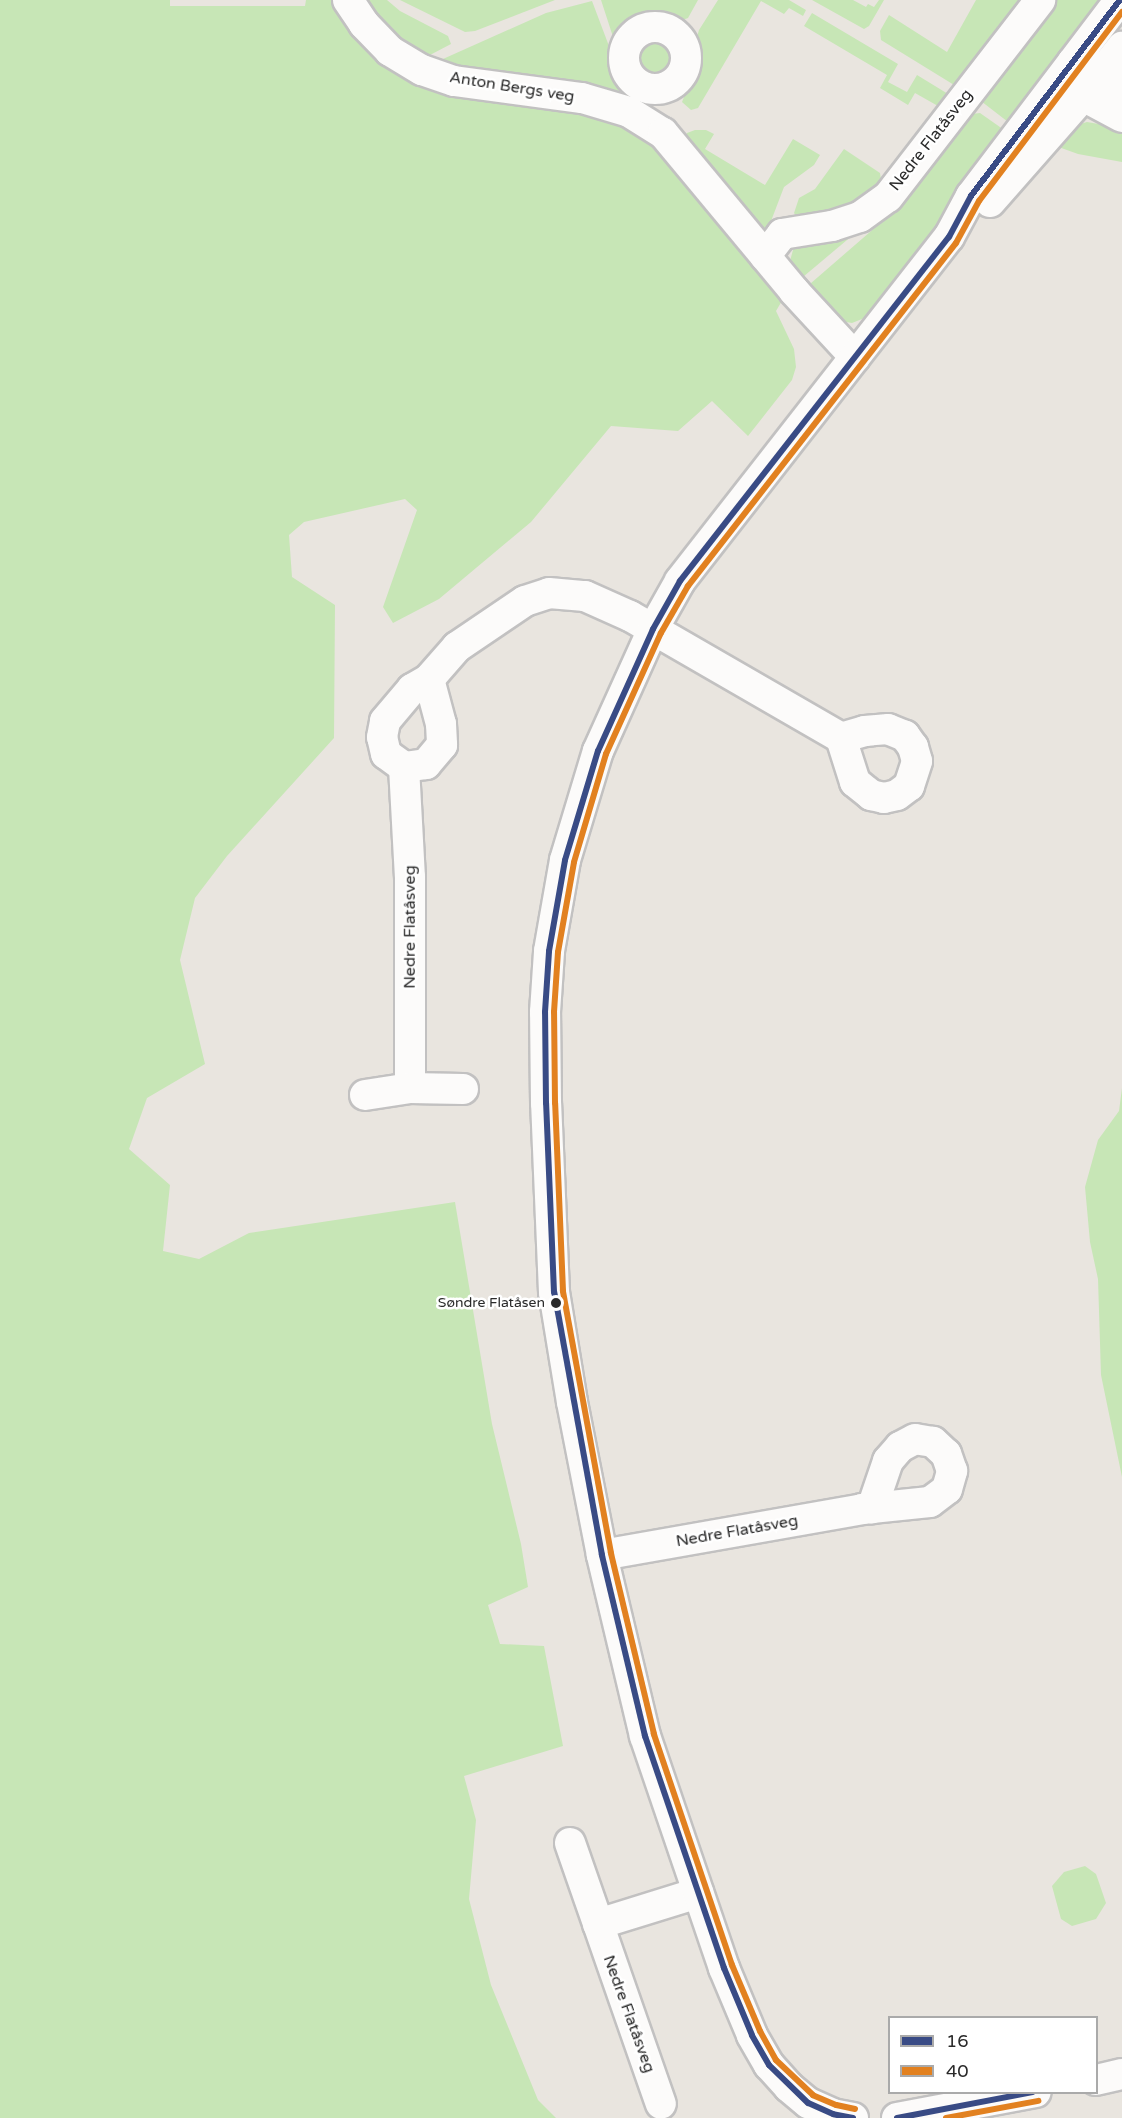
<!DOCTYPE html>
<meta charset="utf-8">
<style>
body{margin:0}
#map{position:relative;width:1122px;height:2118px;overflow:hidden;background:#e9e5df;font-family:"Varela Round",sans-serif}
div>[style]{position:absolute}
.green>*{inset:0;background:#c7e6b6}
.round{border-radius:50%}
.roads{filter:drop-shadow(2px 0 #c2c1c1) drop-shadow(-2px 0 #c2c1c1) drop-shadow(0 2px #c2c1c1) drop-shadow(0 -2px #c2c1c1)}
.minor>*{height:30px;margin:-15px;padding:0 15px;transform-origin:15px;border-radius:15px;background:#fcfbfa}
.minor>.ring{margin:-15px;padding:0;box-sizing:content-box;background:none;border:30px solid #fcfbfa;border-radius:50%}
.bus-1>*{height:6px;margin:-3px;padding:0 3px;transform-origin:3px;border-radius:3px;background:#394b85}
.bus-2>*{height:6px;margin:-3px;padding:0 3px;transform-origin:3px;border-radius:3px;background:#e28120}
.dots>*{width:16px;height:16px;translate:-50% -50%;box-sizing:border-box;border:3px solid #fff;border-radius:50%}
span{translate:-50% -50%;white-space:nowrap;text-align:center;line-height:1.15;-webkit-text-stroke:5px #fff;paint-order:stroke}
.bus-label{font-size:14px;color:#2a2a2a}
.right{translate:-100% -50%;text-align:right}
.street-label{font-size:16px;color:#2a2a2a}
.legend{position:absolute;left:888px;top:2016px;width:210px;height:78px;box-sizing:border-box;background:#fff;border:2px solid #aaa;margin:0;padding:8px 10px;list-style:none;font-size:18px;color:#2a2a2a}
.legend li{display:flex;align-items:center;gap:12px;height:30px}
.legend b{width:30px;border:2px solid #aaa}
</style>
<div id="map">
<div class="green">
<div style="clip-path:polygon(0 0,170px 0,170px 6px,305px 6px,306px 0,339px 0,386px 57px,636px 126px,786px 294px,776px 311px,794px 349px,796px 367px,792px 380px,748px 436px,712px 401px,678px 431px,611px 426px,531px 522px,439px 599px,393px 623px,383px 607px,417px 510px,405px 499px,304px 522px,289px 535px,292px 577px,335px 605px,334px 738px,227px 856px,195px 898px,180px 960px,205px 1064px,147px 1098px,129px 1149px,170px 1185px,163px 1251px,199px 1259px,249px 1233px,455px 1202px,492px 1424px,521px 1544px,528px 1587px,488px 1605px,500px 1644px,544px 1646px,563px 1746px,464px 1776px,476px 1820px,469px 1899px,491px 1985px,538px 2100px,556px 2118px,0 2118px)"></div>
<div style="clip-path:polygon(358px 0,387px 0,400px 11px,448px 36px,451px 44px,430px 55px,434px 63px,546px 13px,592px 1px,612px 54px,616px 76px,629px 95px,650px 114px,615px 98px,590px 91px,475px 75px,434px 63px,407px 50px,392px 40px,378px 27px)"></div>
<div style="clip-path:polygon(400px 0,555px 0,475px 31px,465px 32px)"></div>
<div style="clip-path:polygon(601px 0,698px 0,688px 18px,680px 21px,661px 15px,646px 16px,635px 20px,626px 27px,615px 43px)"></div>
<div style="clip-path:polygon(718px 0,789px 0,806px 10px,803px 16px,789px 8px,784px 14px,761px 1px,698px 108px,691px 110px,682px 102px,696px 67px,696px 40px,699px 30px)"></div>
<div style="clip-path:polygon(812px 0,853px 0,866px 7px,868px 4px,874px 7px,879px 0,884px 0,869px 26px,864px 29px)"></div>
<div style="clip-path:polygon(976px 0,1027px 0,959px 88px,881px 40px,880px 31px,889px 15px,947px 52px)"></div>
<div style="clip-path:polygon(1052px 0,1109px 0,872px 315px,852px 323px,840px 321px,803px 290px,900px 206px,972px 114px,980px 113px,1007px 132px,1012px 125px,977px 98px)"></div>
<div style="clip-path:polygon(812px 13px,898px 64px,888px 82px,907px 92px,917px 75px,953px 97px,915px 139px,938px 106px,915px 93px,908px 105px,880px 88px,887px 75px,804px 26px)"></div>
<div class="round" style="left:637px;top:41px;width:34px;height:34px"></div>
<div style="clip-path:polygon(1087px 122px,1122px 128px,1122px 162px,1078px 154px,1053px 145px,1077px 125px)"></div>
<div style="clip-path:polygon(695px 130px,706px 130px,714px 134px,705px 149px,765px 185px,793px 139px,820px 155px,814px 165px,784px 187px,768px 229px,761px 233px,683px 138px,687px 133px)"></div>
<div style="clip-path:polygon(844px 149px,880px 173px,882px 186px,853px 208px,797px 217px,794px 213px,799px 198px,815px 189px)"></div>
<div style="clip-path:polygon(872px 219px,797px 282px,791px 271px,790px 261px,793px 250px,801px 242px)"></div>
<div style="clip-path:polygon(1122px 1088px,1122px 1477px,1101px 1375px,1098px 1279px,1090px 1242px,1085px 1187px,1098px 1140px,1119px 1111px)"></div>
<div style="clip-path:polygon(1085px 1866px,1096px 1874px,1106px 1903px,1096px 1919px,1072px 1926px,1061px 1919px,1052px 1886px,1064px 1872px)"></div>
</div>
<div class="roads">
<div class="minor">
<div style="left:348px;top:0;width:29px;rotate:56deg"></div>
<div style="left:364px;top:24px;width:37px;rotate:46deg"></div>
<div style="left:390px;top:51px;width:37px;rotate:31deg"></div>
<div style="left:422px;top:70px;width:34px;rotate:19deg"></div>
<div style="left:454px;top:81px;width:129px;rotate:7.6deg"></div>
<div style="left:582px;top:98px;width:49px;rotate:16.6deg"></div>
<div style="left:629px;top:112px;width:40px;rotate:32deg"></div>
<div style="left:663px;top:133px;width:205px;rotate:50.3deg"></div>
<div style="left:794px;top:291px;width:90px;rotate:47.3deg"></div>
<div class="ring" style="left:624px;top:27px;width:32px;height:32px"></div>
<div style="left:1122px;top:88px;width:25px;rotate:-132deg"></div>
<div style="left:1105px;top:69px;width:33px;rotate:-168deg"></div>
<div style="left:1073px;top:62px;width:35px;rotate:74deg"></div>
<div style="left:1083px;top:96px;width:44px;rotate:28.3deg"></div>
<div style="left:990px;top:202px;width:141px;rotate:-48.7deg"></div>
<div style="left:1083px;top:96px;width:63px;rotate:-51.5deg"></div>
<div style="left:765px;top:256px;width:28px;rotate:-52deg"></div>
<div style="left:782px;top:234px;width:51px;rotate:-9.1deg"></div>
<div style="left:832px;top:226px;width:29px;rotate:-18deg"></div>
<div style="left:860px;top:217px;width:34px;rotate:-36deg"></div>
<div style="left:888px;top:197px;width:249px;rotate:-52.3deg"></div>
<div style="left:429px;top:679px;width:47px;rotate:75.1deg"></div>
<div style="left:441px;top:724px;width:21px;rotate:87deg"></div>
<div style="left:442px;top:745px;width:25px;rotate:130deg"></div>
<div style="left:426px;top:764px;width:22px;rotate:172deg"></div>
<div style="left:404px;top:767px;width:22px;rotate:-144deg"></div>
<div style="left:386px;top:754px;width:17px;rotate:-103deg"></div>
<div style="left:382px;top:737px;width:16px;rotate:-79deg"></div>
<div style="left:385px;top:721px;width:42px;rotate:-49.8deg"></div>
<div style="left:412px;top:689px;width:20px;rotate:-30deg"></div>
<div style="left:429px;top:679px;width:43px;rotate:-48.8deg"></div>
<div style="left:457px;top:647px;width:82px;rotate:-34.1deg"></div>
<div style="left:525px;top:601px;width:25px;rotate:-18deg"></div>
<div style="left:549px;top:593px;width:36px;rotate:5deg"></div>
<div style="left:585px;top:596px;width:49px;rotate:24deg"></div>
<div style="left:630px;top:616px;width:244px;rotate:30deg"></div>
<div style="left:841px;top:738px;width:46px;rotate:72.3deg"></div>
<div style="left:855px;top:782px;width:21px;rotate:39deg"></div>
<div style="left:871px;top:795px;width:13px;rotate:13deg"></div>
<div style="left:884px;top:798px;width:13px;rotate:-13deg"></div>
<div style="left:897px;top:795px;width:15px;rotate:-37deg"></div>
<div style="left:909px;top:786px;width:26px;rotate:-72deg"></div>
<div style="left:917px;top:761px;width:15px;rotate:-106deg"></div>
<div style="left:913px;top:747px;width:14px;rotate:-126deg"></div>
<div style="left:905px;top:736px;width:18px;rotate:-158deg"></div>
<div style="left:888px;top:729px;width:23px;rotate:175deg"></div>
<div style="left:865px;top:731px;width:25px;rotate:164deg"></div>
<div style="left:404px;top:767px;width:110px;rotate:86.9deg"></div>
<div style="left:410px;top:877px;width:211px;rotate:90deg"></div>
<div style="left:410px;top:1088px;width:53px;rotate:1.1deg"></div>
<div style="left:365px;top:1095px;width:46px;rotate:-8.8deg"></div>
<div style="left:602px;top:1555px;width:264px;rotate:-10deg"></div>
<div style="left:862px;top:1509px;width:68px;rotate:-5.9deg"></div>
<div style="left:930px;top:1502px;width:21px;rotate:-37deg"></div>
<div style="left:947px;top:1489px;width:19px;rotate:-74deg"></div>
<div style="left:952px;top:1471px;width:18px;rotate:-109deg"></div>
<div style="left:946px;top:1454px;width:18px;rotate:-137deg"></div>
<div style="left:933px;top:1442px;width:18px;rotate:-171deg"></div>
<div style="left:915px;top:1439px;width:17px;rotate:152deg"></div>
<div style="left:900px;top:1447px;width:18px;rotate:131deg"></div>
<div style="left:888px;top:1461px;width:50px;rotate:108.8deg"></div>
<div style="left:570px;top:1843px;width:276px;rotate:70.8deg"></div>
<div style="left:598px;top:1924px;width:105px;rotate:-17.2deg"></div>
<div style="left:1096px;top:2080px;width:27px;rotate:-13deg"></div>
<div style="left:853px;top:2118px;width:20px;rotate:-169deg"></div>
<div style="left:833px;top:2114px;width:27px;rotate:-156deg"></div>
<div style="left:808px;top:2103px;width:25px;rotate:-140deg"></div>
<div style="left:789px;top:2087px;width:30px;rotate:-132deg"></div>
<div style="left:769px;top:2065px;width:34px;rotate:-120deg"></div>
<div style="left:752px;top:2035px;width:73px;rotate:-112.7deg"></div>
<div style="left:724px;top:1968px;width:245px;rotate:-108.8deg"></div>
<div style="left:645px;top:1736px;width:186px;rotate:-103.4deg"></div>
<div style="left:602px;top:1555px;width:156px;rotate:-101.1deg"></div>
<div style="left:572px;top:1402px;width:111px;rotate:-99.3deg"></div>
<div style="left:554px;top:1292px;width:189px;rotate:-92.4deg"></div>
<div style="left:546px;top:1103px;width:91px;rotate:-90.6deg"></div>
<div style="left:545px;top:1012px;width:61px;rotate:-86.2deg"></div>
<div style="left:549px;top:951px;width:92px;rotate:-80deg"></div>
<div style="left:565px;top:860px;width:114px;rotate:-73.2deg"></div>
<div style="left:598px;top:751px;width:134px;rotate:-65.7deg"></div>
<div style="left:653px;top:629px;width:55px;rotate:-60.6deg"></div>
<div style="left:680px;top:581px;width:437px;rotate:-52deg"></div>
<div style="left:949px;top:237px;width:47px;rotate:-61.8deg"></div>
<div style="left:971px;top:196px;width:246px;rotate:-52.8deg"></div>
<div style="left:897px;top:2118px;width:141px;rotate:-10.6deg"></div>
</div>
</div>
<div class="bus-1">
<div style="left:853px;top:2118px;width:20px;rotate:-169deg"></div>
<div style="left:833px;top:2114px;width:27px;rotate:-156deg"></div>
<div style="left:808px;top:2103px;width:54px;rotate:-135.7deg"></div>
<div style="left:769px;top:2065px;width:34px;rotate:-120deg"></div>
<div style="left:752px;top:2035px;width:73px;rotate:-112.7deg"></div>
<div style="left:724px;top:1968px;width:245px;rotate:-108.8deg"></div>
<div style="left:645px;top:1736px;width:186px;rotate:-103.4deg"></div>
<div style="left:602px;top:1555px;width:267px;rotate:-100.3deg"></div>
<div style="left:554px;top:1292px;width:189px;rotate:-92.4deg"></div>
<div style="left:546px;top:1103px;width:91px;rotate:-90.6deg"></div>
<div style="left:545px;top:1012px;width:61px;rotate:-86.2deg"></div>
<div style="left:549px;top:951px;width:92px;rotate:-80deg"></div>
<div style="left:565px;top:860px;width:114px;rotate:-73.2deg"></div>
<div style="left:598px;top:751px;width:134px;rotate:-65.7deg"></div>
<div style="left:653px;top:629px;width:55px;rotate:-60.6deg"></div>
<div style="left:680px;top:581px;width:437px;rotate:-52deg"></div>
<div style="left:949px;top:237px;width:47px;rotate:-61.8deg"></div>
<div style="left:971px;top:196px;width:246px;rotate:-52.8deg"></div>
<div style="left:897px;top:2118px;width:138px;rotate:-10.8deg"></div>
</div>
<div class="bus-2">
<div style="left:855px;top:2109px;width:19px;rotate:-168deg"></div>
<div style="left:836px;top:2105px;width:25px;rotate:-157deg"></div>
<div style="left:813px;top:2095px;width:51px;rotate:-136.6deg"></div>
<div style="left:776px;top:2060px;width:33px;rotate:-119deg"></div>
<div style="left:760px;top:2031px;width:72px;rotate:-113deg"></div>
<div style="left:732px;top:1965px;width:244px;rotate:-108.7deg"></div>
<div style="left:654px;top:1734px;width:186px;rotate:-103.4deg"></div>
<div style="left:611px;top:1553px;width:266px;rotate:-100.4deg"></div>
<div style="left:563px;top:1291px;width:188px;rotate:-92.4deg"></div>
<div style="left:555px;top:1103px;width:91px;rotate:-90.6deg"></div>
<div style="left:554px;top:1012px;width:60px;rotate:-86.2deg"></div>
<div style="left:558px;top:952px;width:91px;rotate:-79.9deg"></div>
<div style="left:574px;top:862px;width:113px;rotate:-73.5deg"></div>
<div style="left:606px;top:754px;width:133px;rotate:-65.6deg"></div>
<div style="left:661px;top:633px;width:54px;rotate:-60.1deg"></div>
<div style="left:688px;top:586px;width:435px;rotate:-52deg"></div>
<div style="left:956px;top:243px;width:48px;rotate:-61.3deg"></div>
<div style="left:979px;top:201px;width:237px;rotate:-52.9deg"></div>
<div style="left:946px;top:2118px;width:94px;rotate:-10.5deg"></div>
</div>
<div class="dots">
<div style="left:556px;top:1303px;background:#2a2a2a"></div>
</div>
<div class="bus-label">
<span class="right" style="left:545px;top:1303px">Søndre Flatåsen</span>
</div>
<div class="street-label">
<span style="left:512px;top:87px;rotate:9deg">Anton Bergs veg</span>
<span style="left:931px;top:140px;rotate:-52deg">Nedre Flatåsveg</span>
<span style="left:410px;top:927px;rotate:-90deg">Nedre Flatåsveg</span>
<span style="left:737px;top:1531px;rotate:-10deg">Nedre Flatåsveg</span>
<span style="left:629px;top:2014px;rotate:70deg">Nedre Flatåsveg</span>
</div>
<ul class="legend">
<li><b style="height:8px;background:#394b85"></b>16</li>
<li><b style="height:8px;background:#e28120"></b>40</li>
</ul>
</div>
